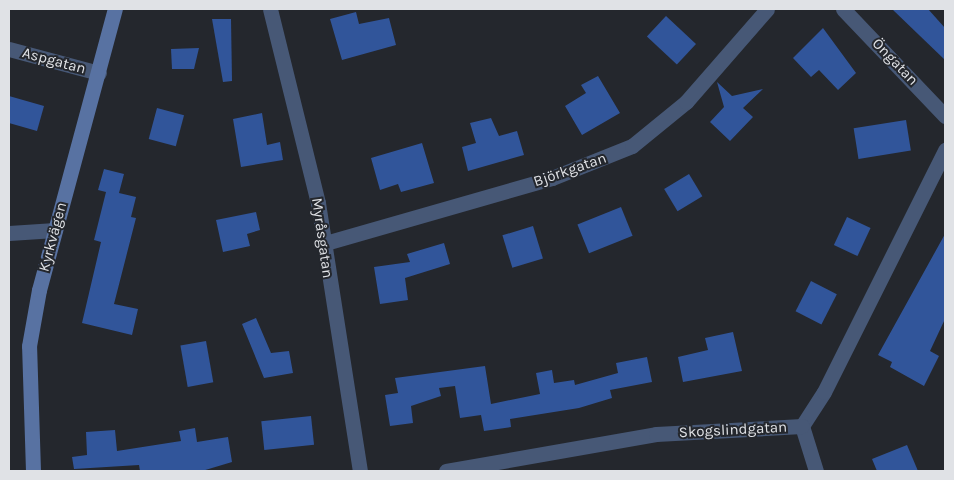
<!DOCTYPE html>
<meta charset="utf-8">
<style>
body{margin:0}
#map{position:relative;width:954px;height:480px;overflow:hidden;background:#24272d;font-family:Karla,sans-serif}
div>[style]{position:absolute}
.building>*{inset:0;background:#31559a;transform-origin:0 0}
.street>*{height:15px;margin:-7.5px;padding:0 7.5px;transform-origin:7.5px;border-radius:7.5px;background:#475876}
.secondary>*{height:15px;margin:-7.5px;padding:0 7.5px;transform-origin:7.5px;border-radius:7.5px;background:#5872a2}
span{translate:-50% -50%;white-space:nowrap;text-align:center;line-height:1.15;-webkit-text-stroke:4px #24272d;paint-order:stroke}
.street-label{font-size:15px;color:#e0e2e6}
.frame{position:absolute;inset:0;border:10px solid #e0e2e6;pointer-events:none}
</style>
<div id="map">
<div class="building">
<div style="clip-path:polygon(892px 9px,928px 9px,945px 28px,945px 60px)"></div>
<div style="clip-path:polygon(356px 12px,359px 24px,389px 18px,396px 45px,342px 60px,330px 19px)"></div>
<div style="left:666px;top:16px;width:41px;height:28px;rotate:43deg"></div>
<div style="clip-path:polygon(212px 19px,231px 19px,232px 81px,223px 82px)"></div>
<div style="clip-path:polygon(823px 28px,856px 73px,838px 90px,819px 70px,811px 77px,793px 58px)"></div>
<div style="clip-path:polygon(199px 48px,194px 69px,172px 69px,171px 49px)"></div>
<div style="clip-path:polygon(598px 76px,620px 113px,582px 135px,565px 106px,586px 93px,581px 85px)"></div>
<div style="clip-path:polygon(717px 82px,732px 96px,763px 89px,743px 108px,753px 117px,730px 141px,710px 122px,724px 107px)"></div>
<div style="clip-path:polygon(9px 96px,44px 106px,37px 131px,9px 123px)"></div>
<div style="left:157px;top:108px;width:28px;height:32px;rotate:15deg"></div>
<div style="clip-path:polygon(262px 113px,267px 145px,280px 142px,283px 160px,241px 167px,233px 119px)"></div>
<div style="clip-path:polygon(491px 118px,499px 136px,517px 131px,524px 155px,468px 171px,462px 147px,476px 143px,470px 123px)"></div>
<div style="left:906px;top:120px;width:31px;height:53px;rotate:81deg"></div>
<div style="clip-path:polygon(422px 143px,434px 183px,401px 192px,398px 184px,380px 190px,371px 158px)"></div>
<div style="clip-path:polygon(104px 169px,124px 174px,119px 193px,136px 197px,131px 217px,136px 218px,114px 304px,138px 309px,132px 335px,82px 323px,101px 242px,94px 240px,106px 192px,98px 190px)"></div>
<div style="left:689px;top:174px;width:26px;height:29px;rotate:59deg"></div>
<div style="left:621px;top:207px;width:31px;height:47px;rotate:68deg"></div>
<div style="clip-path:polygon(256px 212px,260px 230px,247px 234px,250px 246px,223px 252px,216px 220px)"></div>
<div style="left:847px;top:217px;width:26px;height:31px;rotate:25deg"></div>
<div style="left:533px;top:226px;width:34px;height:32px;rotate:73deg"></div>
<div style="clip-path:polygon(945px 234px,945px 319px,930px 351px,939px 356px,924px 386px,890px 367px,892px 362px,878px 355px)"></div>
<div style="clip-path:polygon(444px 243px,450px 264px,405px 278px,408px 300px,380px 304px,374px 267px,410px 262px,407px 254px)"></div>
<div style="left:811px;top:281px;width:29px;height:34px;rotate:27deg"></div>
<div style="clip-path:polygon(256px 318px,271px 353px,289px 351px,293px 373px,264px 378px,242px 324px)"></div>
<div style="clip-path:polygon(733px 332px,742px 371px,683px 382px,678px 357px,708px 350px,705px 338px)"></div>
<div style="left:206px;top:341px;width:42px;height:26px;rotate:80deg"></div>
<div style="clip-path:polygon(647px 357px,652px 382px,610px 390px,612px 398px,579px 408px,510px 419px,511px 427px,484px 431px,481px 415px,460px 418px,455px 386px,439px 388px,441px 396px,411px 406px,413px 423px,390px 426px,385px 395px,398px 393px,395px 378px,485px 366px,491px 404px,540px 394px,536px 373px,552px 370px,554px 383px,574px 380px,575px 385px,618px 373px,616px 363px)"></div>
<div style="left:311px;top:416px;width:29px;height:50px;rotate:84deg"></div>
<div style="clip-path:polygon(195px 428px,197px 442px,228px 437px,232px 462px,202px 471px,140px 471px,139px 465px,74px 469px,72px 457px,87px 455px,86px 432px,115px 430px,117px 451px,181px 441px,179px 431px)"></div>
<div style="clip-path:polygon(907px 445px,918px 471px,877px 471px,872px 459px)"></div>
</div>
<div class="street">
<div style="left:270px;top:9px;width:200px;rotate:76.1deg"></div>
<div style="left:318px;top:203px;width:271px;rotate:81.1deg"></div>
<div style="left:843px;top:9px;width:148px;rotate:46.4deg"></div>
<div style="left:9px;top:49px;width:93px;rotate:14.9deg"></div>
<div style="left:9px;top:233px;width:46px;rotate:-3.7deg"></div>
<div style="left:322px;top:244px;width:239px;rotate:-16deg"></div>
<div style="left:552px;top:178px;width:86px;rotate:-21.8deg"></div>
<div style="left:632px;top:146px;width:70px;rotate:-39.2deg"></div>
<div style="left:686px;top:102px;width:123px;rotate:-48.9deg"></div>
<div style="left:802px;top:426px;width:40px;rotate:-57.1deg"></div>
<div style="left:824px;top:392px;width:271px;rotate:-63.4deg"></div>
<div style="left:802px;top:426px;width:47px;rotate:72.7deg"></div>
<div style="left:446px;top:471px;width:213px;rotate:-10deg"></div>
<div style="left:656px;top:434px;width:146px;rotate:-3.1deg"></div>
</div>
<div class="secondary">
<div style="left:33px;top:471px;width:125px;rotate:-91.8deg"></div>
<div style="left:29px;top:346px;width:57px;rotate:-79.9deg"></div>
<div style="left:39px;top:290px;width:291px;rotate:-74.9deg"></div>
</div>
<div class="street-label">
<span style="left:54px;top:61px;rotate:15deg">Aspgatan</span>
<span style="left:895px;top:62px;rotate:46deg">Öngatan</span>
<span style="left:570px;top:170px;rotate:-19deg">Björkgatan</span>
<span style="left:53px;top:237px;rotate:-75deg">Kyrkvägen</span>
<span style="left:322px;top:238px;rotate:82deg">Myråsgatan</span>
<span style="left:733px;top:430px;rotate:-3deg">Skogslindgatan</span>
</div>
<div class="frame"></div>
</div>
